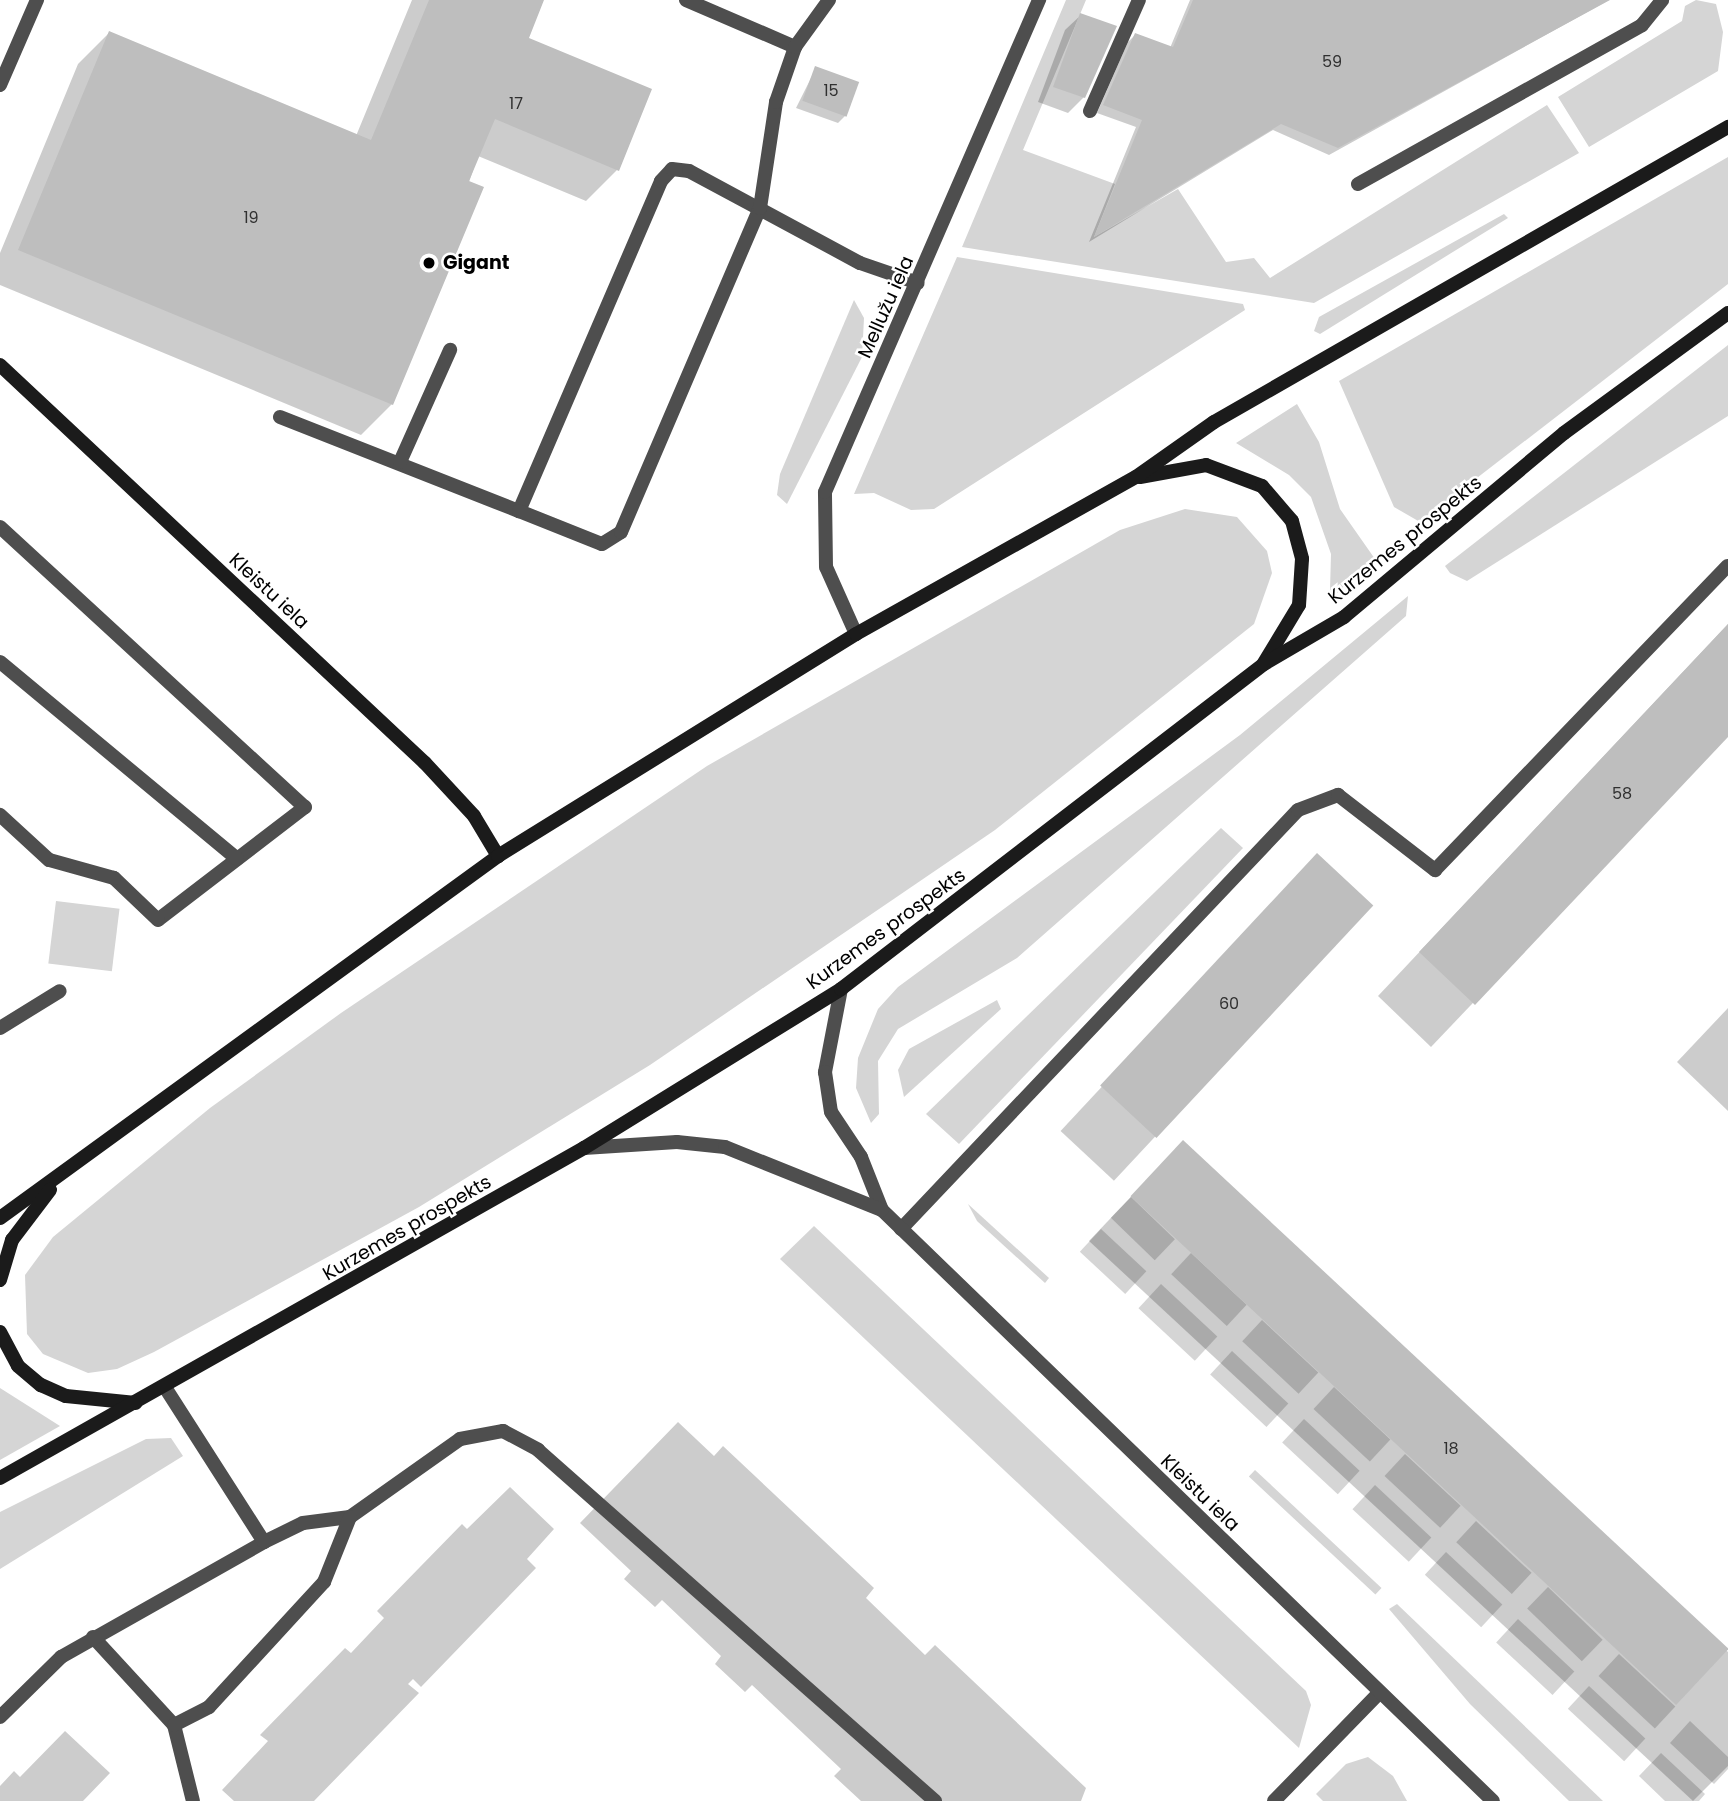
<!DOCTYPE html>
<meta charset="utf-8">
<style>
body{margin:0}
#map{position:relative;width:1728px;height:1801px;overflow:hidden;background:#fff;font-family:Poppins,sans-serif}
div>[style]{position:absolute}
.green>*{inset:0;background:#d5d5d5;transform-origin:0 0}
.shadow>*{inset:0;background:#0003;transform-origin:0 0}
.building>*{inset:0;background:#bebebe;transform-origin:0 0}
.service>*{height:14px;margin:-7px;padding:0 7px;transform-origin:7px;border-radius:7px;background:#4e4e4e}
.minor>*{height:14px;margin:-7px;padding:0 7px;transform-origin:7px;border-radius:7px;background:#4e4e4e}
.tertiary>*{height:14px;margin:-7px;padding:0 7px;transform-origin:7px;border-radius:7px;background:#4e4e4e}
.secondary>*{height:14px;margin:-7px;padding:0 7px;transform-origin:7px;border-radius:7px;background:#1b1b1b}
.dots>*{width:19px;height:19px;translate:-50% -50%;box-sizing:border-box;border:4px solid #fff;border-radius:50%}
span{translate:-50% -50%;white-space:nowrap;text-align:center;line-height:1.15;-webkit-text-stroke:5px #fff;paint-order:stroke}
.number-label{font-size:16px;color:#303030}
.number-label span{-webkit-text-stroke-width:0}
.poi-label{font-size:19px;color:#000;font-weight:700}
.left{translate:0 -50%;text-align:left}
.street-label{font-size:19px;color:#000}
</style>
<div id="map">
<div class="green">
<div style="clip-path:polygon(1066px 0,1086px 0,1023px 150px,1115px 184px,1094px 237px,1178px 189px,1226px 262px,1254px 258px,1270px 278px,1547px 105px,1579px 153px,1314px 303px,962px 247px)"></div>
<div style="clip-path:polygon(1696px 0,1716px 4px,1723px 32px,1718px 71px,1589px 147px,1558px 97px,1682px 21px,1685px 6px)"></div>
<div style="clip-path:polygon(1728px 157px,1728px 284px,1420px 522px,1394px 507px,1339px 381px)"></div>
<div style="clip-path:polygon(1504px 214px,1508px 218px,1320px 334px,1314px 331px,1319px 317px)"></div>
<div style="clip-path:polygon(957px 257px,1243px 304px,1245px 310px,934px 509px,911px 510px,874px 493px,854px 494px)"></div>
<div style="clip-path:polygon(854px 300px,864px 318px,862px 357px,787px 504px,777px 495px,780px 474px)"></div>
<div style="clip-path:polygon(1728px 345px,1728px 416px,1467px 581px,1450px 573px,1445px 566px)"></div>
<div style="clip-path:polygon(1297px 404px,1319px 442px,1340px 509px,1375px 559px,1337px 593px,1330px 590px,1331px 554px,1311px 497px,1289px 475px,1236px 443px)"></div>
<div style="clip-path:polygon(1185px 509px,1237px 517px,1267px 551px,1272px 573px,1254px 624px,995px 830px,650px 1065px,419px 1207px,154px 1352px,117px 1369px,88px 1373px,43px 1354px,27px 1334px,25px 1275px,53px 1237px,210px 1108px,341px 1013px,707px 766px,1120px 530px)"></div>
<div style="clip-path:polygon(1408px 596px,1406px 616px,1017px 958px,898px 1029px,878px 1061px,879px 1114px,871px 1123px,856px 1088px,858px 1058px,878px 1009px,898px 987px,1240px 735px)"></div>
<div style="clip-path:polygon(1221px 828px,1243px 848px,959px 1144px,926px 1114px)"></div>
<div style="left:56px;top:901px;width:64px;height:63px;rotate:7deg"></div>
<div style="clip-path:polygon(997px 1000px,1001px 1009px,904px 1097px,898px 1070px,909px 1049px)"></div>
<div style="left:1131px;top:1197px;width:61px;height:29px;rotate:44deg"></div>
<div style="clip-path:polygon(968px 1204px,1049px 1278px,1045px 1283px,977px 1221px)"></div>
<div style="clip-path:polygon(814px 1226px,1306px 1691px,1311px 1705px,1299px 1748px,780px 1259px)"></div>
<div style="left:1101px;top:1229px;width:62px;height:31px;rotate:43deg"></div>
<div style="left:1191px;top:1253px;width:76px;height:29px;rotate:43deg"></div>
<div style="left:1161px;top:1284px;width:77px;height:33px;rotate:43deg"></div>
<div style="left:1262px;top:1320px;width:77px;height:29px;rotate:43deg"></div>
<div style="left:1232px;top:1351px;width:77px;height:32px;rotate:43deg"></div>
<div style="left:1334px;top:1387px;width:77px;height:30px;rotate:43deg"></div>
<div style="clip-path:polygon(0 1388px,60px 1426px,0 1460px)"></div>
<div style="left:1304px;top:1419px;width:76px;height:32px;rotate:43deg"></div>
<div style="clip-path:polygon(171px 1438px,183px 1456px,0 1569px,0 1512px,146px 1439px)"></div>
<div style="left:1405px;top:1454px;width:76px;height:30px;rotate:43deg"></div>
<div style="left:1255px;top:1470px;width:173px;height:9px;rotate:43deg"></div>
<div style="left:1375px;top:1485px;width:77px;height:33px;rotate:43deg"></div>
<div style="left:1476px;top:1521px;width:76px;height:29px;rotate:43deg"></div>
<div style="left:1446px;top:1552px;width:77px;height:31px;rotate:43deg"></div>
<div style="left:1548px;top:1587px;width:76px;height:30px;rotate:44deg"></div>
<div style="clip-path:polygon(1397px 1604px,1603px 1801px,1569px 1801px,1470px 1704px,1389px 1609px)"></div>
<div style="left:1518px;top:1619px;width:77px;height:32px;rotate:43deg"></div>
<div style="left:1619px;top:1654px;width:77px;height:30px;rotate:43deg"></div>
<div style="left:1589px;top:1686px;width:77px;height:31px;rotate:43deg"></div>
<div style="clip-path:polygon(1690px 1721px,1728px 1757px,1728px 1769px,1714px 1784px,1670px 1743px)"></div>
<div style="clip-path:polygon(1661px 1753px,1705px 1794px,1699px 1801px,1665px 1801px,1639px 1776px)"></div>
<div style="clip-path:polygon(1368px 1757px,1393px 1776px,1407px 1801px,1323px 1801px,1316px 1794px,1346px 1764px)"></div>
</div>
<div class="shadow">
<div style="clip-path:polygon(412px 0,542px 0,526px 39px,617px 170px,586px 201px,478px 156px,392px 404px,361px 435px,0 285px,0 253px,78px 64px,109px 33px,356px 136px)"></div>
<div style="clip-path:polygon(1190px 0,1609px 0,1329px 155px,1273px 130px,1089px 242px,1136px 127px,1097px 113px,1128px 42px,1135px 35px,1170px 48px)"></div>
<div style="clip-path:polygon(1081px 15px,1084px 97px,1068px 113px,1038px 102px,1065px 30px)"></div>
<div style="clip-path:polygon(816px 68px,845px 116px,838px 123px,796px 108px)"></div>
<div style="clip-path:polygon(1728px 624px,1728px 735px,1431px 1047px,1378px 996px)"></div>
<div style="left:1317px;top:856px;width:73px;height:376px;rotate:43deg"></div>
<div style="clip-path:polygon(1728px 1008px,1728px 1111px,1677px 1062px)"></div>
<div style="clip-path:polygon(1183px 1142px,1728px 1652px,1728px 1766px,1693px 1801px,1089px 1241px)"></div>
<div style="clip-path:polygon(678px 1422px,714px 1456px,723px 1446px,874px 1588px,866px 1598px,925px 1655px,935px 1645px,1086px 1788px,1081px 1801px,861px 1801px,834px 1776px,841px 1769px,752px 1685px,745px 1692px,715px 1664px,721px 1656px,662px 1600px,655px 1607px,624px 1579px,631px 1571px,580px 1523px)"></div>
<div style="clip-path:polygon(510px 1487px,554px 1529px,527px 1559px,536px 1568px,421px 1687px,413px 1679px,408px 1684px,419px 1693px,314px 1801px,234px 1801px,222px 1790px,268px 1741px,260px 1735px,345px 1648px,351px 1653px,384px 1618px,377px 1611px,462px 1524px,467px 1529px)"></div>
<div style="clip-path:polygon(65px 1731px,110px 1773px,83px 1801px,0 1801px,0 1786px,14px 1771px,20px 1777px)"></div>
</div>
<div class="building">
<div style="clip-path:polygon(429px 0,544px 0,529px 38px,652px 89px,619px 171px,495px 119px,469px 181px,484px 187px,393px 405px,18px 250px,109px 31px,371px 140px)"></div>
<div style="clip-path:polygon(1193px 0,1610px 0,1338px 148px,1281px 124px,1094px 237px,1142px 120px,1103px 105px,1135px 33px,1173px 47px)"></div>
<div style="clip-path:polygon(1080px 13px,1117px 26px,1085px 98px,1053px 87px)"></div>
<div style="left:815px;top:66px;width:47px;height:37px;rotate:20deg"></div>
<div style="clip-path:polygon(1728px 624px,1728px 737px,1475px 1005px,1419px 952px)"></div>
<div style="left:1317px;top:853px;width:77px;height:318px;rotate:43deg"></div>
<div style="left:1183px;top:1140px;width:746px;height:77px;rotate:43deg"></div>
</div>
<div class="service">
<div style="left:686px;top:0;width:119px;rotate:23.3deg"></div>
<div style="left:0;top:85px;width:93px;rotate:-66.5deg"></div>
<div style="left:1090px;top:111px;width:121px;rotate:-66.2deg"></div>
<div style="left:1358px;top:184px;width:325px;rotate:-29.2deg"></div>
<div style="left:1642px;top:25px;width:32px;rotate:-51deg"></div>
<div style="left:280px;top:417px;width:257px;rotate:21.5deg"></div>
<div style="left:519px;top:511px;width:359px;rotate:-66.7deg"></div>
<div style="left:661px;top:181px;width:16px;rotate:-47deg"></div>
<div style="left:672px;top:169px;width:17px;rotate:7deg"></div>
<div style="left:689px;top:171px;width:194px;rotate:28.3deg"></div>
<div style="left:860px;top:263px;width:61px;rotate:19deg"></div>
<div style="left:400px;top:462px;width:123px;rotate:-65.9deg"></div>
<div style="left:519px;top:511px;width:89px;rotate:21.7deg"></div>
<div style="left:602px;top:544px;width:22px;rotate:-32deg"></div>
<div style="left:621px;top:532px;width:353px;rotate:-66.8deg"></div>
<div style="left:760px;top:208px;width:107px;rotate:-81.4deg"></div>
<div style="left:776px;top:102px;width:58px;rotate:-70.9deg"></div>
<div style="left:795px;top:47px;width:58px;rotate:-54.1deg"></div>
<div style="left:0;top:527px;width:414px;rotate:42.6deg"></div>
<div style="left:305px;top:807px;width:185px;rotate:142.5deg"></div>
<div style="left:158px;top:920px;width:61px;rotate:-136.3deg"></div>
<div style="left:114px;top:878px;width:67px;rotate:-164.5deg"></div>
<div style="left:49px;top:860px;width:67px;rotate:-137.4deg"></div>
<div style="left:0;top:662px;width:308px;rotate:39.7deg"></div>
<div style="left:0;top:1028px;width:70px;rotate:-31.7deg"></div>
</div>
<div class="minor">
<div style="left:856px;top:634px;width:73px;rotate:-114.1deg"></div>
<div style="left:826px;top:567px;width:75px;rotate:-90.8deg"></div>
<div style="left:825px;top:492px;width:537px;rotate:-66.49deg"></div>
<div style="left:901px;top:1229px;width:577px;rotate:-46.54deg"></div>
<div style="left:1298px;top:810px;width:43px;rotate:-20.6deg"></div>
<div style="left:1338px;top:795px;width:123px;rotate:37.7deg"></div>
<div style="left:1435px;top:870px;width:422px;rotate:-46.1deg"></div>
<div style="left:264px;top:1542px;width:43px;rotate:-26deg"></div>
<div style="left:303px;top:1523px;width:47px;rotate:-7.3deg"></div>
<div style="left:350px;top:1517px;width:135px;rotate:-35.3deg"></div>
<div style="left:460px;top:1439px;width:44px;rotate:-10.5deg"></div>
<div style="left:503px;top:1431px;width:40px;rotate:28deg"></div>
<div style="left:538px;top:1450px;width:530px;rotate:41.48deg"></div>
<div style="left:93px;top:1637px;width:120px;rotate:47.4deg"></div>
<div style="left:174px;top:1725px;width:78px;rotate:76deg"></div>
<div style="left:0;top:1717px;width:86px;rotate:-44.5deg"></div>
<div style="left:61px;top:1657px;width:233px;rotate:-29.5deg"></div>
<div style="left:264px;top:1542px;width:182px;rotate:-122.6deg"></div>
<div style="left:174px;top:1725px;width:39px;rotate:-27deg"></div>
<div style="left:209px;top:1707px;width:170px;rotate:-47.4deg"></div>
<div style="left:324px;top:1582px;width:70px;rotate:-68.2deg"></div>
<div style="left:1274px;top:1801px;width:151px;rotate:-45.8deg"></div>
</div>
<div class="tertiary">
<div style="left:841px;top:989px;width:85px;rotate:100.9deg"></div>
<div style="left:825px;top:1072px;width:40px;rotate:81.5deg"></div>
<div style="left:831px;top:1112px;width:54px;rotate:56.3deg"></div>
<div style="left:861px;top:1157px;width:57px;rotate:68.4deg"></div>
<div style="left:882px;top:1210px;width:850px;rotate:44.05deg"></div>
<div style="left:584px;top:1148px;width:93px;rotate:-3.7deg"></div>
<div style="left:677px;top:1142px;width:48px;rotate:5.9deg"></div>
<div style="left:725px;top:1147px;width:169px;rotate:21.9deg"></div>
</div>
<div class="secondary">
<div style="left:0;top:365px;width:582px;rotate:43.12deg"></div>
<div style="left:425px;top:763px;width:72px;rotate:47.2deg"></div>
<div style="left:474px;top:816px;width:47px;rotate:59deg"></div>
<div style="left:1140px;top:477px;width:67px;rotate:-10.3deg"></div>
<div style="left:1206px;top:465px;width:60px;rotate:20.6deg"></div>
<div style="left:1262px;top:486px;width:46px;rotate:49.4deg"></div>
<div style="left:1292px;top:521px;width:39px;rotate:75deg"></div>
<div style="left:1302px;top:559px;width:46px;rotate:93.7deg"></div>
<div style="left:1299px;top:605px;width:68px;rotate:121.1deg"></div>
<div style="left:0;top:1218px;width:616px;rotate:-36.01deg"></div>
<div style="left:498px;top:856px;width:421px;rotate:-31.8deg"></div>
<div style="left:856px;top:634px;width:321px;rotate:-29.3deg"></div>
<div style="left:1136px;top:477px;width:95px;rotate:-35.2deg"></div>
<div style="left:1214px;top:422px;width:593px;rotate:-29.85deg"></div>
<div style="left:0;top:1280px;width:42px;rotate:-73.3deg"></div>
<div style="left:12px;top:1240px;width:63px;rotate:-52.8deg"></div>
<div style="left:0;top:1332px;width:38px;rotate:62deg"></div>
<div style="left:18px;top:1366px;width:30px;rotate:40deg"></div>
<div style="left:41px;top:1385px;width:27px;rotate:24deg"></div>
<div style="left:66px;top:1396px;width:70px;rotate:5.7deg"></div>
<div style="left:0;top:1478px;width:671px;rotate:-29.47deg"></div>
<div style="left:584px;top:1148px;width:302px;rotate:-31.7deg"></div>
<div style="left:841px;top:989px;width:533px;rotate:-37.54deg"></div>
<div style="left:1264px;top:664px;width:93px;rotate:-30.4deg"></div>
<div style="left:1344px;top:617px;width:287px;rotate:-39.9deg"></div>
<div style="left:1564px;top:433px;width:203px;rotate:-36.2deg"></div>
</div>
<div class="dots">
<div style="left:429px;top:263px;background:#000"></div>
</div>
<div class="number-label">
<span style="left:1332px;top:62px">59</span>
<span style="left:831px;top:91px">15</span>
<span style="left:516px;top:104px">17</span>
<span style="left:251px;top:218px">19</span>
<span style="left:1622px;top:794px">58</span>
<span style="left:1229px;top:1004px">60</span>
<span style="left:1451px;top:1449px">18</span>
</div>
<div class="poi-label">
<span class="left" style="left:443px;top:263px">Gigant</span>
</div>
<div class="street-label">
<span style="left:886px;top:307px;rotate:-66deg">Mellužu iela</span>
<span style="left:1405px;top:540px;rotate:-39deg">Kurzemes prospekts</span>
<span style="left:269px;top:591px;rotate:43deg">Kleistu iela</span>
<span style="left:886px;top:929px;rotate:-36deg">Kurzemes prospekts</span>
<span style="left:407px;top:1228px;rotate:-30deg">Kurzemes prospekts</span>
<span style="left:1200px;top:1493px;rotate:44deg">Kleistu iela</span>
</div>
</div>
